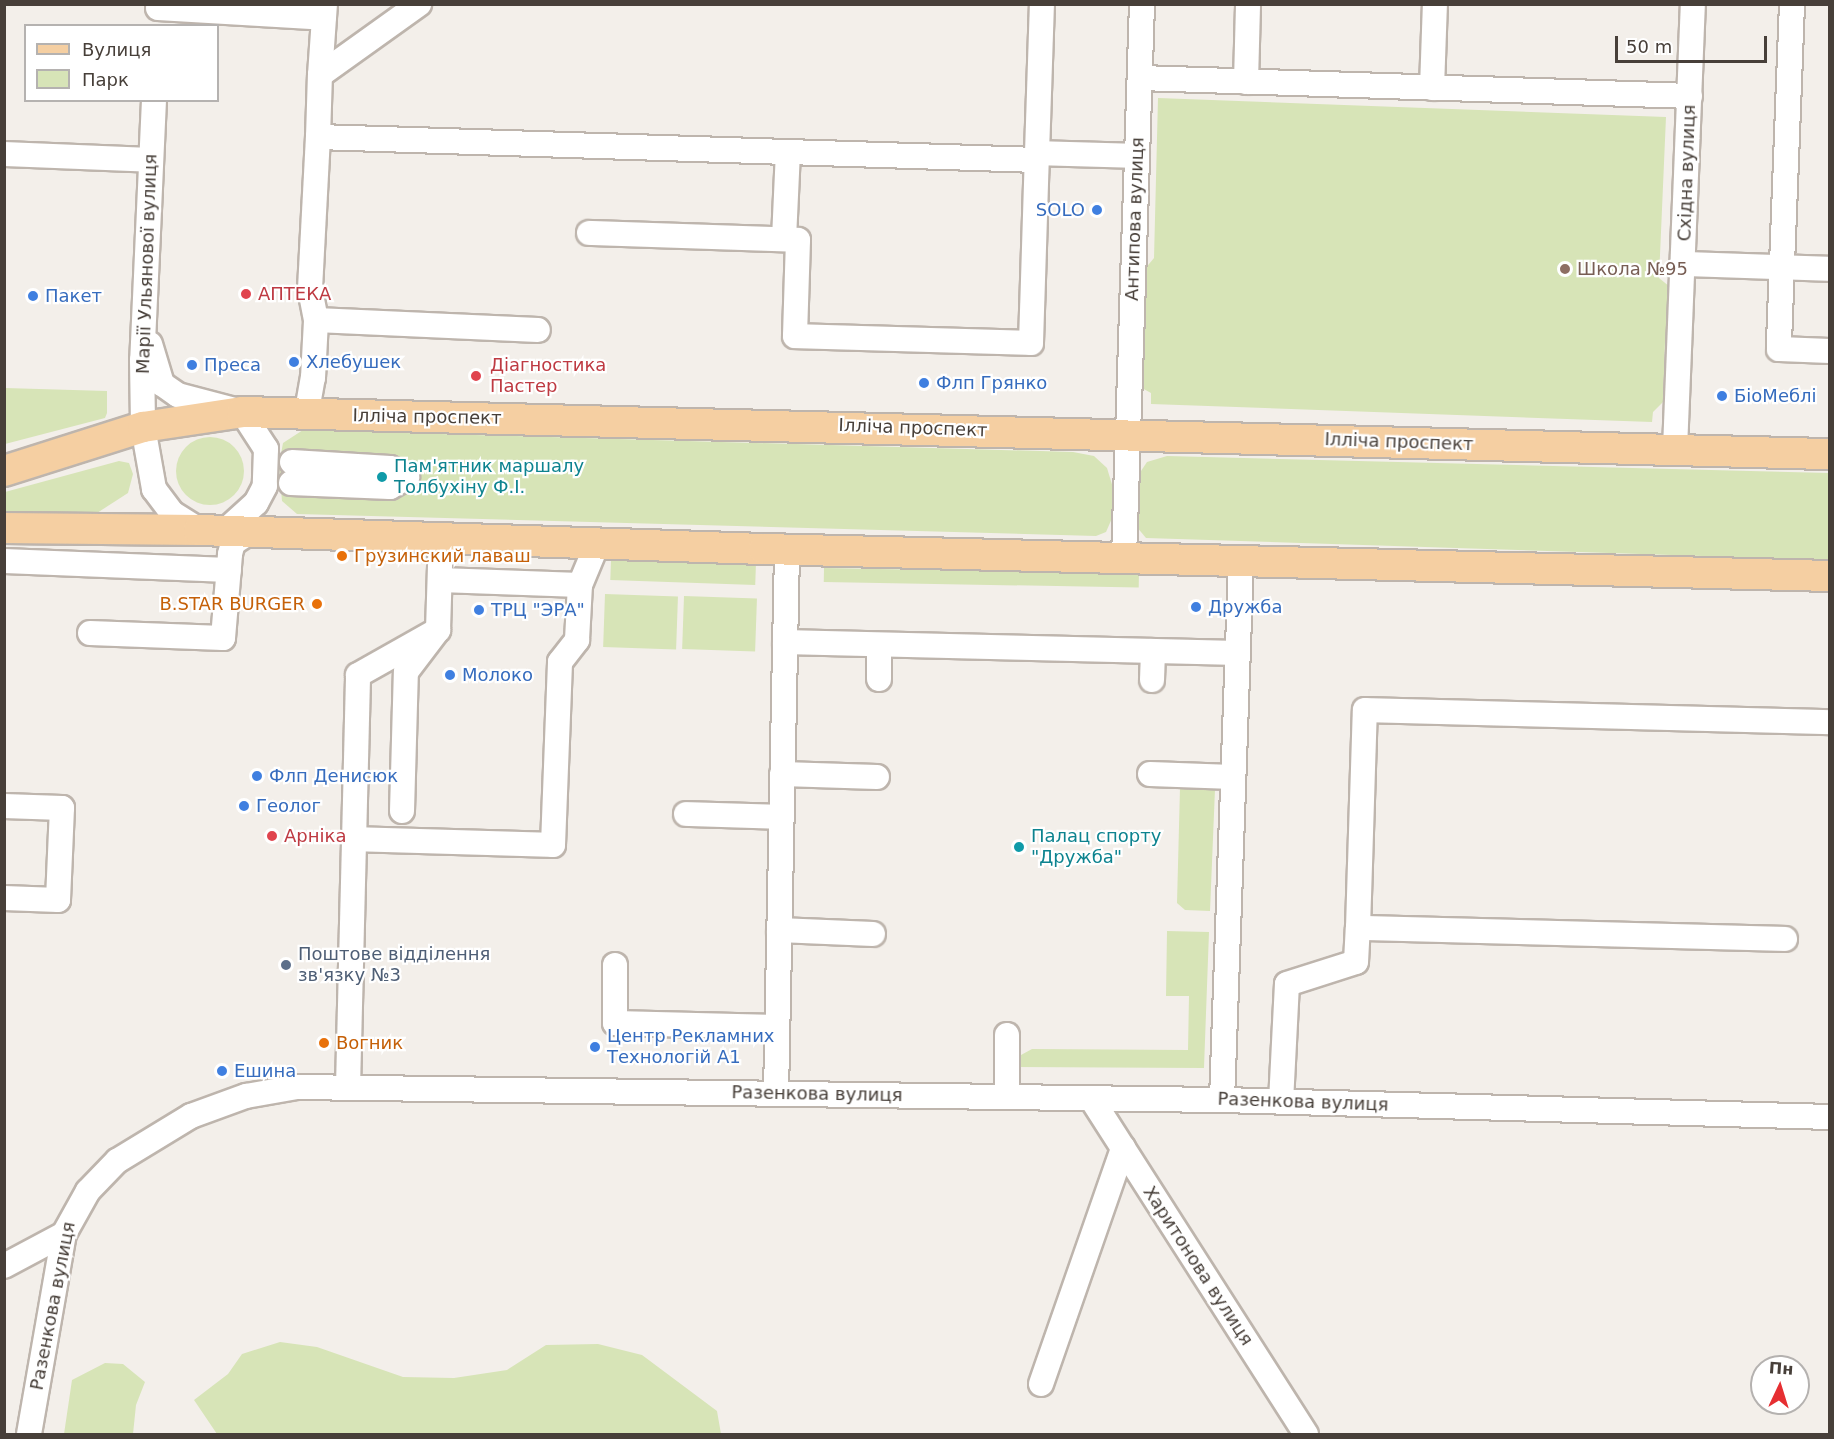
<!DOCTYPE html>
<meta charset="utf-8">
<style>
body{margin:0}
#map{position:relative;width:1834px;height:1439px;overflow:hidden;background:#f3efea;font-family:"DejaVu Sans",sans-serif}
div>[style]{position:absolute}
.green>*{inset:0;background:#d7e4b7;transform-origin:0 0}
.round{border-radius:50%}
.roads{filter:drop-shadow(2px 0 #beb5ad) drop-shadow(-2px 0 #beb5ad) drop-shadow(0 2px #beb5ad) drop-shadow(0 -2px #beb5ad)}
.minor>*{height:24px;margin:-12px;padding:0 12px;transform-origin:12px;border-radius:12px;background:#fff}
.major>*{height:30px;margin:-15px;padding:0 15px;transform-origin:15px;border-radius:15px;background:#f5cfa2}
.dots>*{width:16px;height:16px;translate:-50% -50%;box-sizing:border-box;border:3px solid #fff;border-radius:50%}
span{translate:-50% -50%;white-space:nowrap;text-align:center;line-height:1.15;-webkit-text-stroke:4.5px #fff;paint-order:stroke}
.street-label{font-size:18px;color:#473f39}
.shop-label{font-size:18px;color:#366cbe}
.right{translate:-100% -50%;text-align:right}
.left{translate:0 -50%;text-align:left}
.education-label{font-size:18px;color:#785e54}
.health-label{font-size:18px;color:#be3a42}
.culture-label{font-size:18px;color:#0d838f}
.food-label{font-size:18px;color:#c56008}
.service-label{font-size:18px;color:#4e5e75}
.frame{position:absolute;inset:0;border:6px solid #473f39;pointer-events:none}
.legend{position:absolute;left:24px;top:24px;width:195px;height:78px;box-sizing:border-box;background:#fff;border:2px solid #b5b2b0;margin:0;padding:8px 10px;list-style:none;font-size:18px;color:#473f39}
.legend li{display:flex;align-items:center;gap:12px;height:30px}
.legend b{width:30px;border:2px solid #b5b2b0}
.north{position:absolute;left:1750px;top:1355px;width:60px;height:60px;box-sizing:border-box;background:#fff;border:2px solid #b5b2b0;border-radius:50%;rotate:4deg;font-size:16px;font-weight:700;line-height:24px;text-align:center;color:#473f39}
.north::after{content:'';display:block;margin:auto;width:21px;height:27px;background:#e62f32;clip-path:polygon(50% 0,100% 100%,50% 72%,0 100%)}
.scale{position:absolute;left:1615px;top:36px;width:152px;height:27px;box-sizing:border-box;border:3px solid #473f39;border-top:0;padding-left:8px;font-size:18px;line-height:21px;white-space:nowrap;color:#473f39;-webkit-text-stroke:4px #fff;paint-order:stroke}
</style>
<div id="map">
<div class="green">
<div style="clip-path:polygon(1158px 98px,1666px 117px,1659px 278px,1675px 291px,1672px 333px,1665px 342px,1663px 402px,1653px 412px,1652px 422px,1151px 404px,1151px 393px,1140px 387px,1144px 270px,1154px 258px)"></div>
<div style="clip-path:polygon(5px 388px,107px 391px,107px 413px,105px 418px,5px 444px)"></div>
<div style="clip-path:polygon(303px 430px,1073px 452px,1094px 456px,1107px 468px,1114px 491px,1113px 516px,1106px 532px,1096px 536px,297px 514px,282px 501px,279px 465px,283px 443px)"></div>
<div class="round" style="left:176px;top:437px;width:68px;height:68px"></div>
<div style="clip-path:polygon(1167px 456px,1829px 473px,1829px 560px,1146px 538px,1136px 526px,1139px 474px,1147px 462px)"></div>
<div style="clip-path:polygon(119px 461px,129px 463px,133px 474px,128px 493px,97px 513px,5px 511px,5px 492px)"></div>
<div style="left:611px;top:560px;width:145px;height:20px;rotate:2deg"></div>
<div style="left:824px;top:568px;width:315px;height:14px;rotate:1deg"></div>
<div style="left:605px;top:594px;width:73px;height:53px;rotate:2deg"></div>
<div style="left:684px;top:596px;width:73px;height:53px;rotate:2deg"></div>
<div style="clip-path:polygon(1180px 788px,1215px 789px,1210px 911px,1185px 910px,1177px 903px)"></div>
<div style="clip-path:polygon(1167px 931px,1209px 932px,1204px 1068px,1016px 1067px,1021px 1055px,1032px 1049px,1188px 1050px,1189px 996px,1166px 996px)"></div>
<div style="clip-path:polygon(280px 1342px,317px 1347px,403px 1377px,454px 1378px,507px 1370px,546px 1345px,598px 1344px,642px 1355px,717px 1411px,721px 1434px,217px 1434px,194px 1400px,228px 1374px,242px 1354px)"></div>
<div style="clip-path:polygon(105px 1363px,123px 1364px,145px 1382px,136px 1405px,133px 1434px,64px 1434px,72px 1380px)"></div>
</div>
<div class="roads">
<div class="minor">
<div style="left:1792px;top:4px;width:345px;rotate:92.2deg"></div>
<div style="left:1779px;top:349px;width:51px;rotate:2.2deg"></div>
<div style="left:158px;top:8px;width:166px;rotate:3.4deg"></div>
<div style="left:320px;top:75px;width:71px;rotate:-86deg"></div>
<div style="left:1140px;top:78px;width:550px;rotate:1.87deg"></div>
<div style="left:1246px;top:82px;width:78px;rotate:-88.5deg"></div>
<div style="left:1432px;top:88px;width:84px;rotate:-88deg"></div>
<div style="left:154px;top:100px;width:260px;rotate:92.6deg"></div>
<div style="left:142px;top:360px;width:67px;rotate:89.1deg"></div>
<div style="left:143px;top:427px;width:63px;rotate:79.9deg"></div>
<div style="left:154px;top:489px;width:30px;rotate:53deg"></div>
<div style="left:172px;top:513px;width:32px;rotate:32deg"></div>
<div style="left:318px;top:137px;width:62px;rotate:-88.2deg"></div>
<div style="left:320px;top:75px;width:122px;rotate:-35.6deg"></div>
<div style="left:1037px;top:153px;width:149px;rotate:-88.1deg"></div>
<div style="left:4px;top:154px;width:147px;rotate:2.3deg"></div>
<div style="left:589px;top:233px;width:209px;rotate:1.9deg"></div>
<div style="left:798px;top:240px;width:96px;rotate:91.8deg"></div>
<div style="left:795px;top:336px;width:236px;rotate:1.7deg"></div>
<div style="left:1031px;top:343px;width:190px;rotate:-88.2deg"></div>
<div style="left:1037px;top:153px;width:100px;rotate:1.7deg"></div>
<div style="left:784px;top:239px;width:87px;rotate:-87.4deg"></div>
<div style="left:1683px;top:264px;width:147px;rotate:1.9deg"></div>
<div style="left:316px;top:320px;width:222px;rotate:2.6deg"></div>
<div style="left:150px;top:344px;width:42px;rotate:73.3deg"></div>
<div style="left:162px;top:384px;width:19px;rotate:35deg"></div>
<div style="left:178px;top:395px;width:66px;rotate:14.9deg"></div>
<div style="left:242px;top:412px;width:44px;rotate:57deg"></div>
<div style="left:266px;top:449px;width:37px;rotate:92deg"></div>
<div style="left:265px;top:486px;width:19px;rotate:118deg"></div>
<div style="left:256px;top:503px;width:42px;rotate:137.9deg"></div>
<div style="left:296px;top:414px;width:15px;rotate:-37deg"></div>
<div style="left:308px;top:405px;width:27px;rotate:-80deg"></div>
<div style="left:313px;top:378px;width:58px;rotate:-87deg"></div>
<div style="left:316px;top:320px;width:32px;rotate:-101deg"></div>
<div style="left:310px;top:289px;width:152px;rotate:-87deg"></div>
<div style="left:318px;top:137px;width:719px;rotate:1.83deg"></div>
<div style="left:1675px;top:449px;width:445px;rotate:-87.7deg"></div>
<div style="left:292px;top:462px;width:98px;rotate:3.5deg"></div>
<div style="left:390px;top:468px;width:19px;rotate:28deg"></div>
<div style="left:291px;top:483px;width:99px;rotate:2.3deg"></div>
<div style="left:390px;top:487px;width:20px;rotate:-30deg"></div>
<div style="left:1124px;top:558px;width:554px;rotate:-88.14deg"></div>
<div style="left:4px;top:561px;width:225px;rotate:2.3deg"></div>
<div style="left:440px;top:580px;width:140px;rotate:2deg"></div>
<div style="left:580px;top:585px;width:47px;rotate:-67.3deg"></div>
<div style="left:90px;top:633px;width:133px;rotate:2.2deg"></div>
<div style="left:223px;top:638px;width:84px;rotate:-85.2deg"></div>
<div style="left:230px;top:554px;width:11px;rotate:-75deg"></div>
<div style="left:233px;top:543px;width:20px;rotate:-33deg"></div>
<div style="left:785px;top:642px;width:452px;rotate:1.4deg"></div>
<div style="left:879px;top:679px;width:33px;rotate:-90deg"></div>
<div style="left:1152px;top:680px;width:29px;rotate:-88deg"></div>
<div style="left:782px;top:774px;width:95px;rotate:1.8deg"></div>
<div style="left:1150px;top:774px;width:83px;rotate:2.1deg"></div>
<div style="left:4px;top:806px;width:58px;rotate:2deg"></div>
<div style="left:62px;top:808px;width:92px;rotate:92.5deg"></div>
<div style="left:58px;top:900px;width:54px;rotate:-177.9deg"></div>
<div style="left:402px;top:811px;width:139px;rotate:-88.4deg"></div>
<div style="left:406px;top:672px;width:53px;rotate:-52.7deg"></div>
<div style="left:438px;top:630px;width:94px;rotate:-88.2deg"></div>
<div style="left:686px;top:814px;width:95px;rotate:1.8deg"></div>
<div style="left:354px;top:839px;width:199px;rotate:1.7deg"></div>
<div style="left:553px;top:845px;width:183px;rotate:-87.8deg"></div>
<div style="left:560px;top:662px;width:28px;rotate:-52deg"></div>
<div style="left:577px;top:640px;width:55px;rotate:-86.9deg"></div>
<div style="left:779px;top:930px;width:94px;rotate:2.4deg"></div>
<div style="left:1785px;top:939px;width:427px;rotate:-178.5deg"></div>
<div style="left:1358px;top:928px;width:218px;rotate:-88.2deg"></div>
<div style="left:1365px;top:710px;width:465px;rotate:1.5deg"></div>
<div style="left:615px;top:965px;width:58px;rotate:90deg"></div>
<div style="left:615px;top:1023px;width:162px;rotate:1.4deg"></div>
<div style="left:1007px;top:1035px;width:62px;rotate:90deg"></div>
<div style="left:348px;top:1087px;width:412px;rotate:-88.6deg"></div>
<div style="left:358px;top:675px;width:92px;rotate:-29.4deg"></div>
<div style="left:776px;top:1094px;width:544px;rotate:-88.84deg"></div>
<div style="left:1091px;top:1098px;width:399px;rotate:57.4deg"></div>
<div style="left:1222px;top:1100px;width:540px;rotate:-87.98deg"></div>
<div style="left:1281px;top:1102px;width:118px;rotate:-87.1deg"></div>
<div style="left:1287px;top:984px;width:72px;rotate:-17.7deg"></div>
<div style="left:1356px;top:962px;width:34px;rotate:-87deg"></div>
<div style="left:4px;top:1266px;width:68px;rotate:-28.1deg"></div>
<div style="left:1041px;top:1384px;width:250px;rotate:-70.8deg"></div>
<div style="left:29px;top:1434px;width:203px;rotate:-80.1deg"></div>
<div style="left:64px;top:1234px;width:49px;rotate:-60.8deg"></div>
<div style="left:88px;top:1191px;width:42px;rotate:-46deg"></div>
<div style="left:117px;top:1161px;width:87px;rotate:-31.3deg"></div>
<div style="left:191px;top:1116px;width:59px;rotate:-20deg"></div>
<div style="left:246px;top:1096px;width:52px;rotate:-10deg"></div>
<div style="left:297px;top:1087px;width:925px;rotate:0.81deg"></div>
<div style="left:1222px;top:1100px;width:608px;rotate:1.6deg"></div>
</div>
<div class="major">
<div style="left:4px;top:471px;width:146px;rotate:-17.6deg"></div>
<div style="left:143px;top:427px;width:100px;rotate:-8.6deg"></div>
<div style="left:242px;top:412px;width:1589px;rotate:1.52deg"></div>
<div style="left:4px;top:528px;width:195px;rotate:0.6deg"></div>
<div style="left:199px;top:530px;width:565px;rotate:1.93deg"></div>
<div style="left:764px;top:549px;width:1066px;rotate:1.45deg"></div>
</div>
</div>
<div class="dots">
<div style="left:1097px;top:210px;background:#3f7fe0"></div>
<div style="left:1565px;top:269px;background:#8d6e63"></div>
<div style="left:246px;top:294px;background:#e0444e"></div>
<div style="left:33px;top:296px;background:#3f7fe0"></div>
<div style="left:294px;top:362px;background:#3f7fe0"></div>
<div style="left:192px;top:365px;background:#3f7fe0"></div>
<div style="left:476px;top:376px;background:#e0444e"></div>
<div style="left:924px;top:383px;background:#3f7fe0"></div>
<div style="left:1722px;top:396px;background:#3f7fe0"></div>
<div style="left:382px;top:477px;background:#0f9aa8"></div>
<div style="left:342px;top:556px;background:#e8710a"></div>
<div style="left:317px;top:604px;background:#e8710a"></div>
<div style="left:1196px;top:607px;background:#3f7fe0"></div>
<div style="left:479px;top:610px;background:#3f7fe0"></div>
<div style="left:450px;top:675px;background:#3f7fe0"></div>
<div style="left:257px;top:776px;background:#3f7fe0"></div>
<div style="left:244px;top:806px;background:#3f7fe0"></div>
<div style="left:272px;top:836px;background:#e0444e"></div>
<div style="left:1019px;top:847px;background:#0f9aa8"></div>
<div style="left:286px;top:965px;background:#5c6f8a"></div>
<div style="left:324px;top:1043px;background:#e8710a"></div>
<div style="left:595px;top:1047px;background:#3f7fe0"></div>
<div style="left:222px;top:1071px;background:#3f7fe0"></div>
</div>
<div class="street-label">
<span style="left:1687px;top:173px;rotate:-88deg">Східна вулиця</span>
<span style="left:1135px;top:219px;rotate:-88deg">Антипова вулиця</span>
<span style="left:147px;top:264px;rotate:-88deg">Марії Ульянової вулиця</span>
<span style="left:427px;top:417px;rotate:1deg">Ілліча проспект</span>
<span style="left:913px;top:428px;rotate:2deg">Ілліча проспект</span>
<span style="left:1399px;top:442px;rotate:2deg">Ілліча проспект</span>
<span style="left:817px;top:1094px;rotate:1deg">Разенкова вулиця</span>
<span style="left:1303px;top:1102px;rotate:2deg">Разенкова вулиця</span>
<span style="left:1198px;top:1266px;rotate:57deg">Харитонова вулиця</span>
<span style="left:53px;top:1306px;rotate:-79deg">Разенкова вулиця</span>
</div>
<div class="shop-label">
<span class="right" style="left:1085px;top:210px">SOLO</span>
<span class="left" style="left:45px;top:296px">Пакет</span>
<span class="left" style="left:306px;top:362px">Хлебушек</span>
<span class="left" style="left:204px;top:365px">Преса</span>
<span class="left" style="left:936px;top:383px">Флп Грянко</span>
<span class="left" style="left:1734px;top:396px">БіоМеблі</span>
<span class="left" style="left:1208px;top:607px">Дружба</span>
<span class="left" style="left:491px;top:610px">ТРЦ "ЭРА"</span>
<span class="left" style="left:462px;top:675px">Молоко</span>
<span class="left" style="left:269px;top:776px">Флп Денисюк</span>
<span class="left" style="left:256px;top:806px">Геолог</span>
<span class="left" style="left:607px;top:1047px">Центр Рекламних<br>Технологій А1</span>
<span class="left" style="left:234px;top:1071px">Ешина</span>
</div>
<div class="education-label">
<span class="left" style="left:1577px;top:269px">Школа №95</span>
</div>
<div class="health-label">
<span class="left" style="left:258px;top:294px">АПТЕКА</span>
<span class="left" style="left:490px;top:376px">Діагностика<br>Пастер</span>
<span class="left" style="left:284px;top:836px">Арніка</span>
</div>
<div class="culture-label">
<span class="left" style="left:394px;top:477px">Пам'ятник маршалу<br>Толбухіну Ф.І.</span>
<span class="left" style="left:1031px;top:847px">Палац спорту<br>"Дружба"</span>
</div>
<div class="food-label">
<span class="left" style="left:354px;top:556px">Грузинский лаваш</span>
<span class="right" style="left:305px;top:604px">B.STAR BURGER</span>
<span class="left" style="left:336px;top:1043px">Вогник</span>
</div>
<div class="service-label">
<span class="left" style="left:298px;top:965px">Поштове відділення<br>зв'язку №3</span>
</div>
<div class="frame"></div>
<ul class="legend">
<li><b style="height:8px;background:#f5cfa2"></b>Вулиця</li>
<li><b style="height:16px;background:#d7e4b7"></b>Парк</li>
</ul>
<div class="north">Пн</div>
<div class="scale">50 m</div>
</div>
